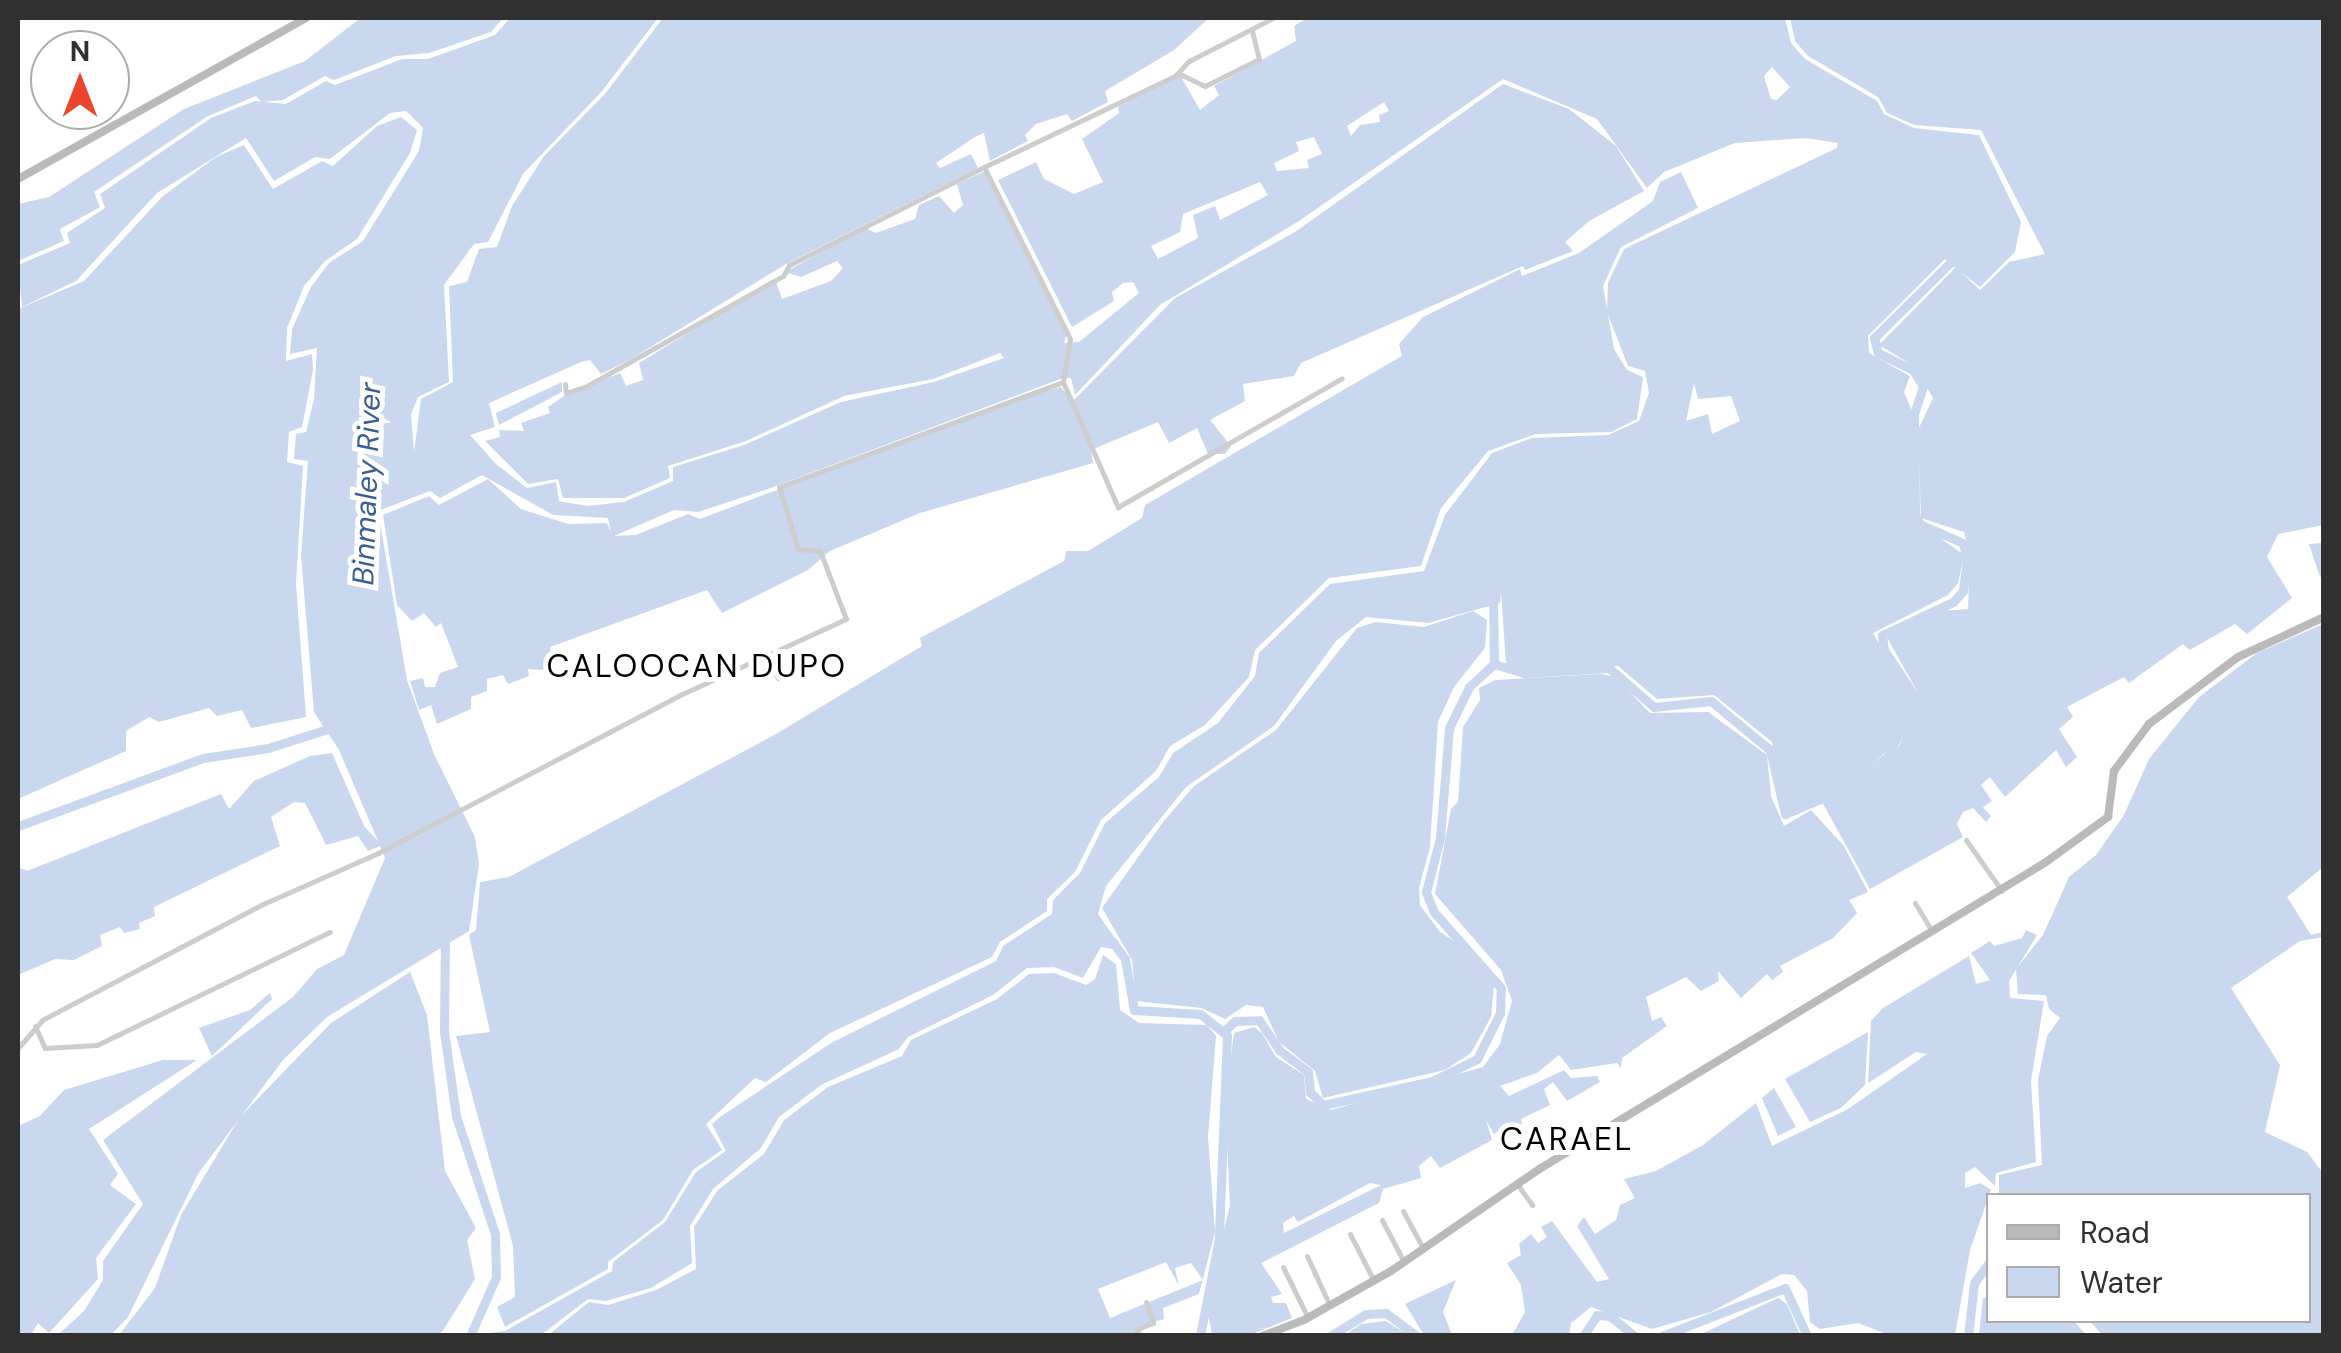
<!DOCTYPE html>
<style>
body{margin:0}
#map{position:relative;width:2341px;height:1353px;overflow:hidden;background:#fff;font-family:"DM Sans",sans-serif}
div>[style]{position:absolute}
.water>*{inset:0;background:#c9d8ee}
.river>*{height:9px;margin:-4.5px;padding:0 4.5px;transform-origin:4.5px;border-radius:4.5px;background:#c9d8ee}
.street>*{height:5px;margin:-2.5px;padding:0 2.5px;transform-origin:2.5px;border-radius:2.5px;background:#cdcdcd}
.secondary>*{height:8px;margin:-4px;padding:0 4px;transform-origin:4px;border-radius:4px;background:#bababa}
span{translate:-50% -50%;white-space:nowrap;text-align:center;line-height:1.15;-webkit-text-stroke:10px #fff;paint-order:stroke}
.water-label{font-size:30px;color:#3a5f95;font-style:italic}
.quarter-label{font-size:32px;color:#000;letter-spacing:2.5px}
.frame{position:absolute;inset:0;border:20px solid #303030;pointer-events:none}
.legend{position:absolute;left:1986px;top:1193px;width:325px;height:130px;box-sizing:border-box;background:#fff;border:2px solid #acacac;margin:0;padding:12px 18px;list-style:none;font-size:30px;color:#303030}
.legend li{display:flex;align-items:center;gap:20px;height:50px}
.legend b{width:50px;border:2px solid #acacac}
.north{position:absolute;left:30px;top:30px;width:100px;height:100px;box-sizing:border-box;background:#fff;border:2px solid #acacac;border-radius:50%;rotate:0deg;font-size:28px;font-weight:700;line-height:40px;text-align:center;color:#303030}
.north::after{content:'';display:block;margin:auto;width:35px;height:45px;background:#ec452c;clip-path:polygon(50% 0,100% 100%,50% 72%,0 100%)}
</style>
<div id="map">
<div class="water">
<div style="clip-path:polygon(503px 18px,491px 32px,429px 53px,396px 56px,334px 80px,325px 76px,283px 100px,262px 102px,256px 96px,208px 116px,94px 192px,100px 207px,60px 229px,64px 241px,18px 261px,18px 204px,49px 197px,184px 109px,305px 61px,358px 20px)"></div>
<div style="clip-path:polygon(evenodd,510px 18px,658px 18px,602px 91px,523px 174px,488px 242px,474px 244px,444px 285px,449px 382px,418px 397px,411px 414px,414px 452px,421px 399px,453px 382px,449px 286px,467px 282px,479px 249px,497px 247px,512px 206px,544px 156px,605px 94px,663px 18px,1209px 18px,1174px 50px,1105px 91px,1108px 102px,1072px 121px,1067px 114px,1036px 124px,1025px 135px,1028px 141px,990px 161px,984px 133px,975px 137px,936px 163px,940px 168px,971px 154px,978px 168px,786px 264px,631px 359px,601px 374px,590px 360px,581px 362px,489px 403px,495px 427px,470px 435px,496px 464px,527px 488px,556px 482px,559px 501px,587px 506px,624px 502px,673px 481px,673px 467px,744px 445px,841px 402px,934px 382px,1004px 358px,1000px 353px,933px 379px,844px 396px,746px 441px,668px 466px,670px 478px,624px 498px,563px 498px,558px 479px,528px 484px,485px 441px,500px 437px,499px 430px,524px 431px,521px 423px,550px 413px,548px 407px,564px 396px,620px 373px,626px 386px,643px 380px,639px 363px,765px 286px,776px 282px,782px 299px,831px 281px,843px 268px,837px 261px,801px 277px,785px 272px,865px 228px,876px 233px,915px 219px,919px 205px,939px 196px,954px 213px,963px 205px,957px 184px,985px 171px,1068px 330px,1064px 343px,1079px 342px,1139px 293px,1133px 282px,1123px 283px,1112px 292px,1114px 301px,1072px 327px,998px 180px,1036px 162px,1044px 179px,1074px 194px,1103px 182px,1082px 139px,1119px 113px,1118px 107px,1180px 75px,1200px 110px,1219px 95px,1214px 86px,1296px 41px,1294px 26px,1307px 18px,1785px 18px,1791px 43px,1805px 59px,1877px 101px,1884px 114px,1914px 128px,1979px 135px,2021px 222px,2015px 252px,1980px 287px,1945px 259px,1868px 336px,1869px 353px,1910px 376px,1904px 392px,1912px 411px,1911px 517px,1964px 555px,1958px 583px,1948px 595px,1873px 633px,1913px 701px,1896px 742px,1855px 781px,1785px 810px,1772px 742px,1714px 695px,1657px 699px,1618px 666px,1527px 672px,1506px 664px,1501px 591px,1500px 603px,1428px 623px,1366px 617px,1336px 641px,1274px 726px,1186px 787px,1106px 886px,1098px 914px,1124px 951px,1101px 947px,1083px 978px,1054px 967px,1027px 968px,993px 995px,908px 1037px,899px 1049px,821px 1085px,779px 1117px,761px 1148px,713px 1189px,690px 1226px,692px 1263px,651px 1288px,606px 1301px,588px 1299px,541px 1335px,472px 1335px,505px 1331px,612px 1271px,613px 1262px,665px 1222px,696px 1172px,726px 1151px,712px 1124px,720px 1117px,831px 1043px,996px 961px,1003px 946px,1052px 914px,1053px 900px,1080px 873px,1105px 823px,1159px 777px,1173px 753px,1218px 723px,1255px 676px,1259px 653px,1330px 584px,1424px 571px,1445px 515px,1492px 453px,1532px 438px,1608px 435px,1639px 421px,1649px 393px,1645px 371px,1628px 366px,1607px 312px,1608px 283px,1624px 249px,1837px 148px,1838px 143px,1806px 138px,1735px 143px,1664px 172px,1647px 188px,1597px 119px,1503px 79px,1299px 221px,1160px 305px,1075px 395px,1071px 378px,1063px 378px,768px 489px,698px 512px,674px 510px,614px 536px,636px 535px,688px 514px,700px 519px,1015px 400px,1061px 387px,1072px 402px,1175px 298px,1295px 232px,1503px 84px,1569px 109px,1616px 146px,1644px 191px,1589px 221px,1565px 242px,1573px 251px,1525px 270px,1523px 266px,1301px 363px,1294px 376px,1243px 384px,1245px 401px,1210px 420px,1231px 446px,1225px 454px,1208px 454px,1197px 428px,1169px 443px,1158px 422px,1091px 450px,1093px 463px,920px 513px,830px 551px,808px 570px,722px 613px,707px 590px,550px 647px,553px 662px,543px 670px,528px 669px,529px 676px,508px 684px,503px 675px,487px 679px,487px 691px,471px 697px,471px 709px,437px 724px,431px 705px,419px 710px,410px 681px,423px 678px,425px 687px,435px 687px,440px 673px,458px 667px,441px 623px,436px 627px,424px 613px,412px 621px,397px 605px,383px 515px,429px 496px,439px 505px,488px 479px,521px 509px,568px 524px,607px 523px,611px 533px,608px 518px,553px 515px,482px 475px,440px 498px,430px 491px,378px 511px,407px 680px,434px 754px,475px 837px,479px 864px,469px 931px,327px 1017px,283px 1060px,198px 1174px,128px 1317px,111px 1335px,58px 1335px,84px 1311px,103px 1280px,103px 1261px,143px 1204px,103px 1140px,293px 997px,317px 969px,344px 955px,385px 858px,380px 846px,368px 851px,358px 836px,326px 845px,305px 803px,294px 802px,271px 817px,280px 846px,154px 907px,155px 916px,139px 923px,140px 929px,124px 933px,120px 927px,100px 935px,102px 946px,74px 960px,55px 959px,18px 975px,18px 867px,27px 871px,221px 794px,229px 809px,254px 781px,310px 756px,332px 753px,364px 826px,378px 841px,339px 750px,314px 712px,301px 555px,308px 461px,294px 459px,296px 434px,306px 432px,314px 399px,317px 348px,290px 354px,292px 329px,311px 287px,329px 263px,363px 241px,419px 151px,423px 128px,406px 111px,390px 113px,330px 159px,315px 157px,274px 181px,246px 138px,157px 193px,76px 281px,22px 307px,18px 265px,70px 243px,67px 233px,105px 208px,100px 194px,211px 118px,255px 101px,286px 104px,326px 81px,335px 85px,402px 59px,428px 59px,495px 35px,510px 18px,1772px 67px,1790px 87px,1777px 100px,1771px 99px,1764px 76px,1772px 67px,510px 18px,1384px 102px,1389px 111px,1379px 115px,1380px 122px,1360px 125px,1351px 136px,1347px 126px,1384px 102px,510px 18px,1314px 137px,1322px 154px,1307px 160px,1309px 168px,1277px 171px,1274px 163px,1299px 151px,1296px 142px,1314px 137px,510px 18px,1260px 182px,1268px 195px,1220px 220px,1215px 206px,1193px 215px,1198px 238px,1158px 259px,1151px 246px,1180px 232px,1183px 214px,1260px 182px,510px 18px,1694px 383px,1698px 399px,1731px 396px,1740px 421px,1712px 434px,1708px 414px,1686px 421px,1694px 383px)"></div>
<div style="clip-path:polygon(1790px 18px,2323px 18px,2323px 525px,2278px 534px,2267px 557px,2292px 598px,2247px 634px,2235px 624px,2190px 650px,2183px 644px,2129px 683px,2124px 677px,2067px 707px,2073px 717px,2059px 729px,2077px 757px,2066px 767px,2056px 750px,2005px 797px,1990px 777px,1981px 785px,1992px 801px,1983px 807px,1991px 816px,1986px 822px,1973px 808px,1963px 812px,1957px 824px,1963px 837px,1870px 889px,1821px 800px,1856px 786px,1899px 746px,1920px 696px,1886px 636px,1940px 611px,1968px 609px,1970px 555px,1964px 532px,1921px 518px,1918px 430px,1933px 398px,1915px 367px,1879px 345px,1956px 267px,1980px 290px,2009px 262px,2045px 254px,1981px 130px,1914px 125px,1887px 113px,1878px 97px,1808px 56px,1795px 41px)"></div>
<div style="clip-path:polygon(401px 117px,417px 130px,410px 153px,357px 239px,325px 261px,304px 286px,287px 328px,286px 361px,312px 354px,313px 370px,302px 427px,289px 432px,287px 462px,303px 466px,296px 584px,306px 717px,251px 728px,242px 710px,217px 716px,209px 708px,159px 722px,149px 717px,126px 731px,126px 751px,18px 799px,18px 309px,84px 281px,163px 196px,216px 157px,244px 145px,273px 189px,322px 161px,333px 166px,377px 126px)"></div>
<div style="clip-path:polygon(1681px 172px,1698px 208px,1621px 247px,1603px 286px,1614px 349px,1627px 370px,1643px 377px,1637px 419px,1611px 432px,1536px 434px,1488px 451px,1441px 508px,1421px 566px,1329px 578px,1255px 650px,1249px 677px,1205px 725px,1170px 746px,1156px 771px,1101px 820px,1075px 872px,1047px 899px,1047px 911px,1000px 942px,992px 957px,830px 1033px,766px 1082px,755px 1078px,706px 1124px,722px 1150px,693px 1170px,663px 1220px,608px 1262px,608px 1269px,505px 1327px,497px 1307px,515px 1297px,513px 1246px,456px 1036px,490px 1032px,469px 935px,476px 930px,480px 882px,509px 877px,776px 734px,922px 646px,920px 638px,1064px 561px,1066px 551px,1088px 551px,1142px 518px,1145px 505px,1402px 356px,1399px 344px,1423px 317px,1520px 269px,1522px 276px,1579px 253px,1653px 201px,1660px 182px)"></div>
<div style="clip-path:polygon(562px 382px,562px 392px,499px 425px,496px 413px)"></div>
<div style="clip-path:polygon(2323px 543px,2323px 575px,2320px 577px,2309px 544px)"></div>
<div style="clip-path:polygon(1473px 611px,1487px 620px,1485px 648px,1454px 687px,1438px 722px,1430px 847px,1419px 888px,1420px 905px,1440px 932px,1466px 949px,1494px 986px,1491px 1017px,1471px 1053px,1445px 1070px,1323px 1098px,1315px 1071px,1279px 1042px,1263px 1007px,1246px 1005px,1225px 1019px,1201px 1008px,1136px 1001px,1132px 960px,1102px 908px,1163px 822px,1194px 786px,1276px 730px,1357px 628px,1375px 622px,1424px 627px)"></div>
<div style="clip-path:polygon(2323px 624px,2323px 867px,2287px 897px,2311px 935px,2323px 932px,2323px 937px,2300px 941px,2231px 988px,2280px 1065px,2265px 1132px,2307px 1152px,2323px 1173px,2323px 1335px,2102px 1335px,2090px 1321px,2308px 1320px,2308px 1196px,1999px 1195px,1999px 1175px,2042px 1165px,2038px 1080px,2047px 1036px,2060px 1018px,2049px 1009px,2046px 995px,2018px 994px,2016px 969px,2043px 935px,2069px 877px,2096px 855px,2124px 815px,2149px 759px,2199px 697px,2257px 653px)"></div>
<div style="clip-path:polygon(evenodd,1601px 674px,1615px 677px,1650px 713px,1708px 712px,1767px 755px,1771px 796px,1784px 826px,1811px 810px,1844px 846px,1868px 892px,1849px 900px,1857px 913px,1833px 938px,1780px 966px,1783px 972px,1772px 980px,1767px 974px,1741px 998px,1718px 971px,1719px 981px,1701px 991px,1686px 977px,1646px 997px,1652px 1021px,1661px 1017px,1667px 1026px,1622px 1058px,1621px 1068px,1617px 1063px,1571px 1070px,1559px 1055px,1537px 1073px,1500px 1086px,1509px 1096px,1564px 1070px,1571px 1078px,1597px 1076px,1600px 1082px,1567px 1101px,1553px 1082px,1544px 1089px,1550px 1105px,1521px 1119px,1522px 1127px,1510px 1123px,1494px 1134px,1486px 1120px,1492px 1140px,1440px 1168px,1431px 1156px,1419px 1166px,1421px 1178px,1383px 1189px,1379px 1203px,1261px 1263px,1282px 1294px,1271px 1297px,1273px 1303px,1286px 1303px,1292px 1318px,1250px 1335px,1212px 1335px,1206px 1302px,1230px 1205px,1225px 1102px,1234px 1033px,1254px 1027px,1262px 1033px,1276px 1057px,1304px 1075px,1306px 1099px,1331px 1110px,1483px 1067px,1500px 1044px,1512px 1001px,1501px 970px,1435px 894px,1451px 809px,1458px 802px,1463px 727px,1480px 700px,1479px 688px,1495px 680px,1601px 674px,1370px 1183px,1381px 1185px,1284px 1233px,1283px 1223px,1294px 1216px,1298px 1222px,1370px 1183px)"></div>
<div style="clip-path:polygon(2026px 930px,2037px 935px,2009px 981px,2010px 998px,2044px 1001px,2031px 1081px,2036px 1162px,1996px 1173px,1995px 1186px,1975px 1167px,1965px 1173px,1965px 1188px,1980px 1183px,1991px 1190px,1970px 1250px,1955px 1335px,1889px 1335px,1858px 1323px,1820px 1329px,1810px 1322px,1807px 1291px,1794px 1275px,1782px 1274px,1711px 1312px,1652px 1329px,1591px 1307px,1571px 1323px,1569px 1335px,1512px 1335px,1525px 1312px,1521px 1285px,1507px 1263px,1521px 1255px,1519px 1244px,1531px 1234px,1538px 1243px,1547px 1237px,1541px 1227px,1552px 1221px,1597px 1282px,1609px 1279px,1577px 1226px,1584px 1217px,1595px 1234px,1616px 1220px,1620px 1205px,1635px 1198px,1624px 1179px,1656px 1171px,1703px 1145px,1756px 1103px,1772px 1146px,1848px 1109px,1927px 1054px,1916px 1052px,1868px 1083px,1871px 1021px,1883px 1008px,1969px 956px,1976px 984px,1990px 980px,1971px 953px,1990px 941px,1994px 946px,2022px 938px)"></div>
<div style="clip-path:polygon(evenodd,1103px 955px,1116px 964px,1120px 1010px,1139px 1023px,1207px 1025px,1216px 1036px,1208px 1137px,1215px 1232px,1199px 1294px,1163px 1308px,1164px 1319px,1136px 1327px,1138px 1335px,547px 1336px,589px 1302px,608px 1305px,656px 1290px,696px 1269px,694px 1227px,718px 1190px,764px 1154px,784px 1120px,828px 1087px,902px 1056px,911px 1040px,997px 999px,1029px 974px,1054px 973px,1086px 985px,1095px 979px,1103px 955px,1166px 1262px,1179px 1286px,1175px 1268px,1191px 1263px,1203px 1280px,1110px 1318px,1098px 1289px,1166px 1262px)"></div>
<div style="clip-path:polygon(410px 972px,427px 1015px,445px 1171px,476px 1228px,467px 1240px,475px 1279px,444px 1329px,438px 1336px,119px 1335px,155px 1288px,181px 1215px,240px 1117px,331px 1023px)"></div>
<div style="clip-path:polygon(270px 993px,272px 999px,212px 1056px,199px 1028px,250px 1010px)"></div>
<div style="clip-path:polygon(1868px 1032px,1865px 1085px,1841px 1108px,1810px 1122px,1785px 1079px)"></div>
<div style="clip-path:polygon(163px 1060px,197px 1060px,89px 1129px,118px 1174px,110px 1185px,136px 1204px,96px 1258px,98px 1279px,49px 1333px,38px 1323px,31px 1335px,18px 1335px,18px 1126px,40px 1116px,64px 1090px)"></div>
<div style="clip-path:polygon(1774px 1088px,1796px 1127px,1778px 1136px,1762px 1098px)"></div>
<div style="clip-path:polygon(1456px 1280px,1443px 1312px,1452px 1335px,1424px 1335px,1405px 1304px)"></div>
<div style="clip-path:polygon(1988px 1297px,1988px 1320px,2074px 1321px,2086px 1335px,1979px 1335px,1983px 1298px)"></div>
<div style="clip-path:polygon(1778px 1298px,1787px 1304px,1800px 1335px,1699px 1335px)"></div>
<div style="clip-path:polygon(1386px 1321px,1408px 1335px,1345px 1335px,1361px 1324px)"></div>
</div>
<div class="river">
<div style="left:1494px;top:664px;width:31px;rotate:17deg"></div>
<div style="left:1524px;top:673px;width:85px;rotate:-3.4deg"></div>
<div style="left:1609px;top:668px;width:60px;rotate:40.9deg"></div>
<div style="left:1654px;top:707px;width:57px;rotate:-6deg"></div>
<div style="left:1711px;top:701px;width:77px;rotate:39.7deg"></div>
<div style="left:1770px;top:750px;width:66px;rotate:76.8deg"></div>
<div style="left:1785px;top:814px;width:74px;rotate:-23.1deg"></div>
<div style="left:1853px;top:785px;width:44px;rotate:-39.5deg"></div>
<div style="left:1887px;top:757px;width:66px;rotate:-63.8deg"></div>
<div style="left:1916px;top:698px;width:58px;rotate:-123.7deg"></div>
<div style="left:1884px;top:650px;width:15px;rotate:-98deg"></div>
<div style="left:1882px;top:635px;width:78px;rotate:-24.9deg"></div>
<div style="left:1953px;top:602px;width:15px;rotate:-48deg"></div>
<div style="left:1963px;top:591px;width:31px;rotate:-83deg"></div>
<div style="left:1967px;top:560px;width:17px;rotate:-103deg"></div>
<div style="left:1963px;top:543px;width:47px;rotate:-156.2deg"></div>
<div style="left:1920px;top:524px;width:11px;rotate:-117deg"></div>
<div style="left:1915px;top:514px;width:100px;rotate:-90.6deg"></div>
<div style="left:1914px;top:414px;width:29px;rotate:-72deg"></div>
<div style="left:1923px;top:386px;width:19px;rotate:-122deg"></div>
<div style="left:1913px;top:370px;width:39px;rotate:-154deg"></div>
<div style="left:1878px;top:353px;width:16px;rotate:-105deg"></div>
<div style="left:1874px;top:338px;width:118px;rotate:-44.7deg"></div>
<div style="left:18px;top:826px;width:197px;rotate:-20.2deg"></div>
<div style="left:203px;top:758px;width:66px;rotate:-8.7deg"></div>
<div style="left:268px;top:748px;width:69px;rotate:-17.7deg"></div>
<div style="left:445px;top:935px;width:96px;rotate:90.6deg"></div>
<div style="left:444px;top:1031px;width:86px;rotate:82deg"></div>
<div style="left:456px;top:1116px;width:124px;rotate:71.7deg"></div>
<div style="left:495px;top:1234px;width:43px;rotate:88.7deg"></div>
<div style="left:496px;top:1277px;width:64px;rotate:113.8deg"></div>
<div style="left:1112px;top:941px;width:22px;rotate:54deg"></div>
<div style="left:1125px;top:959px;width:52px;rotate:80deg"></div>
<div style="left:1134px;top:1010px;width:66px;rotate:3.5deg"></div>
<div style="left:1200px;top:1014px;width:34px;rotate:38deg"></div>
<div style="left:1227px;top:1035px;width:203px;rotate:92.3deg"></div>
<div style="left:1219px;top:1238px;width:100px;rotate:101deg"></div>
<div style="left:1225px;top:1030px;width:13px;rotate:-42deg"></div>
<div style="left:1235px;top:1021px;width:24px;rotate:-2deg"></div>
<div style="left:1259px;top:1020px;width:36px;rotate:56deg"></div>
<div style="left:1279px;top:1050px;width:36px;rotate:37deg"></div>
<div style="left:1308px;top:1072px;width:20px;rotate:84deg"></div>
<div style="left:1310px;top:1092px;width:18px;rotate:45deg"></div>
<div style="left:1323px;top:1105px;width:112px;rotate:-12.4deg"></div>
<div style="left:1432px;top:1081px;width:50px;rotate:-26.1deg"></div>
<div style="left:1477px;top:1059px;width:51px;rotate:-63.4deg"></div>
<div style="left:1500px;top:1013px;width:25px;rotate:-88deg"></div>
<div style="left:1501px;top:988px;width:101px;rotate:-131.4deg"></div>
<div style="left:1434px;top:912px;width:22px;rotate:-112deg"></div>
<div style="left:1426px;top:892px;width:56px;rotate:-75.5deg"></div>
<div style="left:1440px;top:838px;width:110px;rotate:-85.3deg"></div>
<div style="left:1449px;top:728px;width:46px;rotate:-64deg"></div>
<div style="left:1469px;top:687px;width:34px;rotate:-43deg"></div>
<div style="left:1494px;top:664px;width:71px;rotate:-90.8deg"></div>
<div style="left:1330px;top:1336px;width:42px;rotate:-31.4deg"></div>
<div style="left:1366px;top:1314px;width:20px;rotate:-3deg"></div>
<div style="left:1386px;top:1313px;width:38px;rotate:37deg"></div>
<div style="left:1583px;top:1336px;width:25px;rotate:-56deg"></div>
<div style="left:1597px;top:1315px;width:13px;rotate:4deg"></div>
<div style="left:1610px;top:1316px;width:32px;rotate:39deg"></div>
<div style="left:1662px;top:1336px;width:132px;rotate:-21.3deg"></div>
<div style="left:1785px;top:1288px;width:53px;rotate:65.4deg"></div>
<div style="left:1968px;top:1336px;width:53px;rotate:-83.5deg"></div>
<div style="left:1974px;top:1283px;width:24px;rotate:-54deg"></div>
</div>
<div class="street">
<div style="left:1180px;top:74px;width:28px;rotate:26deg"></div>
<div style="left:1205px;top:86px;width:60px;rotate:-26.6deg"></div>
<div style="left:1259px;top:59px;width:30px;rotate:-104deg"></div>
<div style="left:984px;top:167px;width:212px;rotate:-25.5deg"></div>
<div style="left:1175px;top:76px;width:21px;rotate:-47deg"></div>
<div style="left:1189px;top:61px;width:94px;rotate:-27.1deg"></div>
<div style="left:565px;top:384px;width:9px;rotate:84deg"></div>
<div style="left:566px;top:393px;width:20px;rotate:-18deg"></div>
<div style="left:585px;top:387px;width:227px;rotate:-29.3deg"></div>
<div style="left:783px;top:276px;width:13px;rotate:-61deg"></div>
<div style="left:789px;top:265px;width:218px;rotate:-26.7deg"></div>
<div style="left:984px;top:167px;width:192px;rotate:63.4deg"></div>
<div style="left:1070px;top:339px;width:44px;rotate:99.2deg"></div>
<div style="left:1063px;top:382px;width:137px;rotate:66.3deg"></div>
<div style="left:1118px;top:507px;width:258px;rotate:-29.9deg"></div>
<div style="left:765px;top:658px;width:24px;rotate:57deg"></div>
<div style="left:1966px;top:840px;width:62px;rotate:54.8deg"></div>
<div style="left:1915px;top:903px;width:31px;rotate:59deg"></div>
<div style="left:35px;top:1026px;width:24px;rotate:66deg"></div>
<div style="left:45px;top:1048px;width:52px;rotate:-3.3deg"></div>
<div style="left:97px;top:1045px;width:259px;rotate:-25.9deg"></div>
<div style="left:18px;top:1048px;width:37px;rotate:-49deg"></div>
<div style="left:42px;top:1020px;width:250px;rotate:-27.7deg"></div>
<div style="left:263px;top:904px;width:126px;rotate:-23.9deg"></div>
<div style="left:378px;top:853px;width:341px;rotate:-27.6deg"></div>
<div style="left:680px;top:695px;width:183px;rotate:-24.6deg"></div>
<div style="left:846px;top:619px;width:73px;rotate:-110.9deg"></div>
<div style="left:820px;top:551px;width:22px;rotate:-175deg"></div>
<div style="left:798px;top:549px;width:65px;rotate:-107deg"></div>
<div style="left:779px;top:487px;width:303px;rotate:-20.3deg"></div>
<div style="left:1517px;top:1184px;width:26px;rotate:54deg"></div>
<div style="left:1403px;top:1211px;width:42px;rotate:61.6deg"></div>
<div style="left:1382px;top:1220px;width:47px;rotate:62.4deg"></div>
<div style="left:1350px;top:1234px;width:53px;rotate:62.9deg"></div>
<div style="left:1307px;top:1256px;width:55px;rotate:65.3deg"></div>
<div style="left:1283px;top:1267px;width:57px;rotate:63.9deg"></div>
<div style="left:1139px;top:1336px;width:7px;rotate:-106deg"></div>
<div style="left:1137px;top:1329px;width:17px;rotate:-21deg"></div>
<div style="left:1153px;top:1323px;width:22px;rotate:-108deg"></div>
</div>
<div class="secondary">
<div style="left:18px;top:179px;width:330px;rotate:-29.2deg"></div>
<div style="left:1262px;top:1336px;width:45px;rotate:-20.9deg"></div>
<div style="left:1304px;top:1320px;width:100px;rotate:-29.4deg"></div>
<div style="left:1391px;top:1271px;width:182px;rotate:-34.5deg"></div>
<div style="left:1541px;top:1168px;width:590px;rotate:-31.21deg"></div>
<div style="left:2046px;top:862px;width:77px;rotate:-36deg"></div>
<div style="left:2108px;top:817px;width:46px;rotate:-82.6deg"></div>
<div style="left:2114px;top:771px;width:59px;rotate:-53.3deg"></div>
<div style="left:2149px;top:724px;width:111px;rotate:-37deg"></div>
<div style="left:2238px;top:657px;width:95px;rotate:-24.9deg"></div>
</div>
<div class="water-label">
<span style="left:367px;top:484px;rotate:-88deg">Binmaley River</span>
</div>
<div class="quarter-label">
<span style="left:697px;top:666px">CALOOCAN DUPO</span>
<span style="left:1567px;top:1139px">CARAEL</span>
</div>
<div class="frame"></div>
<ul class="legend">
<li><b style="height:12px;background:#bababa"></b>Road</li>
<li><b style="height:28px;background:#c9d8ee"></b>Water</li>
</ul>
<div class="north">N</div>
</div>
